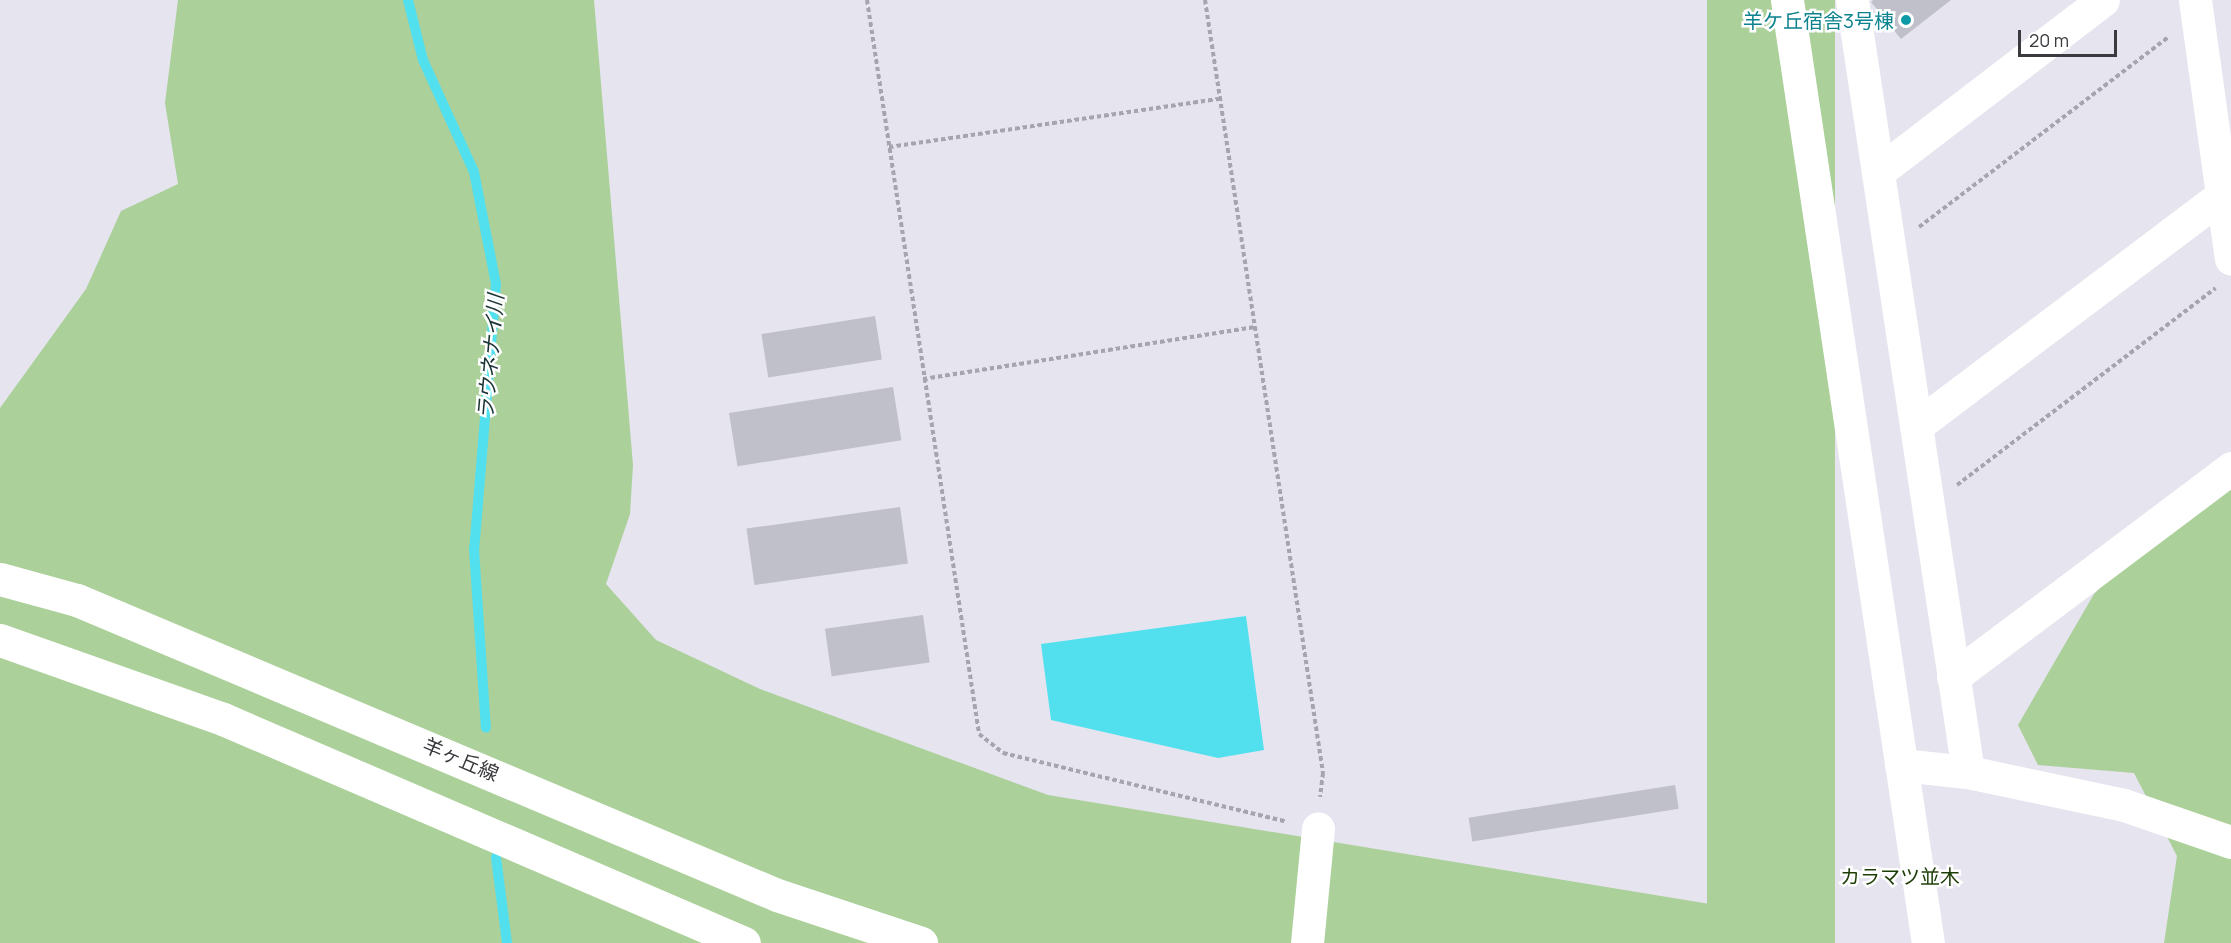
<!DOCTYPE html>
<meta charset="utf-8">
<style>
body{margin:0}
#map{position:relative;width:2231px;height:943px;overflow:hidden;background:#e5e4ef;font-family:Manrope,"Noto Sans JP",sans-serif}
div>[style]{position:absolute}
.green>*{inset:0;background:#abd099;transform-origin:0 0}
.water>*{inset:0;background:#53e0ee}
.stream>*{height:10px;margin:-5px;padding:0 5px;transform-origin:5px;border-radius:5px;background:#53e0ee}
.building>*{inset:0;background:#c0c0cb;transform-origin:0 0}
.path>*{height:4px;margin-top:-2px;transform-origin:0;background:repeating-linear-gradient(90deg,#a6a5ae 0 4.5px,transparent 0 7.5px)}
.minor>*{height:33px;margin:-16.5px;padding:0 16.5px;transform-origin:16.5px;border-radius:16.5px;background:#fff}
.major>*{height:33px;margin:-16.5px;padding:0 16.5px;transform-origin:16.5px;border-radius:16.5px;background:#fff}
.dots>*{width:16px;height:16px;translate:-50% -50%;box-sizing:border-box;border:3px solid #fff;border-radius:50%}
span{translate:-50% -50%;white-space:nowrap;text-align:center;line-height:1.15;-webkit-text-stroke:5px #fff;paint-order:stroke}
.culture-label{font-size:20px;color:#0d838f}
.right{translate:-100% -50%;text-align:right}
.street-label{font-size:20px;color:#3b3b3f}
.park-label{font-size:20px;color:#1c3d05}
.water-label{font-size:21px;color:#1b3335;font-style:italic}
.scale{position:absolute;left:2018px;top:30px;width:99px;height:27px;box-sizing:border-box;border:3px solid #3b3b3f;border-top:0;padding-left:8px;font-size:18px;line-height:21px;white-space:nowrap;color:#3b3b3f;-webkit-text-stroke:4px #fff;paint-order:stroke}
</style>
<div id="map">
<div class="green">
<div style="clip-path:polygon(178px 0,594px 0,633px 465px,630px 514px,606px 584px,656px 640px,760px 689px,1048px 795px,1716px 905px,1815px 915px,1820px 943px,0 943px,0 408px,86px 289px,121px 211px,178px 184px,165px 103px)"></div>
<div style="left:1707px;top:0;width:128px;height:953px"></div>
<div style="clip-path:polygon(2231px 456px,2231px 943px,2164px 943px,2177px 856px,2134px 773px,2038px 765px,2018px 725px,2094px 594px)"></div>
</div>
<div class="water">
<div style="clip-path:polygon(1246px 616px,1264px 750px,1218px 758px,1051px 720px,1041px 644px)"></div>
</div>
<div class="stream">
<div style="left:408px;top:0;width:62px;rotate:76deg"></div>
<div style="left:423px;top:60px;width:123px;rotate:65.5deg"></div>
<div style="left:474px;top:172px;width:114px;rotate:78.9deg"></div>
<div style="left:496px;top:284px;width:266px;rotate:94.7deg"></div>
<div style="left:474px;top:549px;width:179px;rotate:86.2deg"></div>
<div style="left:496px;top:857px;width:87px;rotate:82.7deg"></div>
</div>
<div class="building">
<div style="clip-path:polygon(1951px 0,1901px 39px,1871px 2px,1873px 0)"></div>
<div style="left:875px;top:316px;width:44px;height:115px;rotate:81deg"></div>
<div style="left:893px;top:387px;width:54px;height:166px;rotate:81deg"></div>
<div style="left:900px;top:507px;width:57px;height:155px;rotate:82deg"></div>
<div style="left:923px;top:615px;width:48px;height:99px;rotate:82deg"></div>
<div style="left:1675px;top:785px;width:24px;height:209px;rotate:81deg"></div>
</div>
<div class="path">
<div style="left:867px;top:0;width:742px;rotate:81.32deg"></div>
<div style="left:979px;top:734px;width:31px;rotate:38deg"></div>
<div style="left:1003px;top:753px;width:290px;rotate:13.6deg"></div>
<div style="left:1205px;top:0;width:782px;rotate:81.32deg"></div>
<div style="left:1323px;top:773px;width:24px;rotate:97deg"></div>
<div style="left:889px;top:147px;width:334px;rotate:-8.3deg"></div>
<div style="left:1919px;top:227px;width:313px;rotate:-37.3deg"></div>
<div style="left:923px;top:379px;width:336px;rotate:-8.9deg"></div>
<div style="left:1957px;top:485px;width:325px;rotate:-37.3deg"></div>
</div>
<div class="minor">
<div style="left:1787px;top:0;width:953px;rotate:81.5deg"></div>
<div style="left:1852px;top:0;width:781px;rotate:81.45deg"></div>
<div style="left:2195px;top:0;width:261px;rotate:82.1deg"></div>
<div style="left:1878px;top:172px;width:283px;rotate:-37.4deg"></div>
<div style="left:1916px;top:426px;width:383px;rotate:-37deg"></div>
<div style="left:1953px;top:677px;width:348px;rotate:-36.9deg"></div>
<div style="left:1901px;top:765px;width:67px;rotate:6deg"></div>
<div style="left:1968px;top:772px;width:159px;rotate:11.9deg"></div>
<div style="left:2124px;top:805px;width:113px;rotate:19.1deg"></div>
<div style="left:1307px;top:943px;width:115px;rotate:-84.5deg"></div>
</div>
<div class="major">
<div style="left:0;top:579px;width:80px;rotate:15.3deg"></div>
<div style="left:77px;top:600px;width:760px;rotate:22.85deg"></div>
<div style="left:777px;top:895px;width:152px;rotate:18.4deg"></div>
<div style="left:0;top:640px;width:237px;rotate:19.5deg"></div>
<div style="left:223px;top:719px;width:567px;rotate:23.26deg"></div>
</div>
<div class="dots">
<div style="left:1906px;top:20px;background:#0f9aa8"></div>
</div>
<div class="culture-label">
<span class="right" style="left:1894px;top:20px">羊ケ丘宿舎3号棟</span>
</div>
<div class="street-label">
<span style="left:461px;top:759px;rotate:23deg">羊ヶ丘線</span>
</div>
<div class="park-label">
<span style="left:1900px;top:876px">カラマツ並木</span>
</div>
<div class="water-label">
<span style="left:490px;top:357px;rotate:-85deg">ラウネナイ川</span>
</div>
<div class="scale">20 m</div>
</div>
